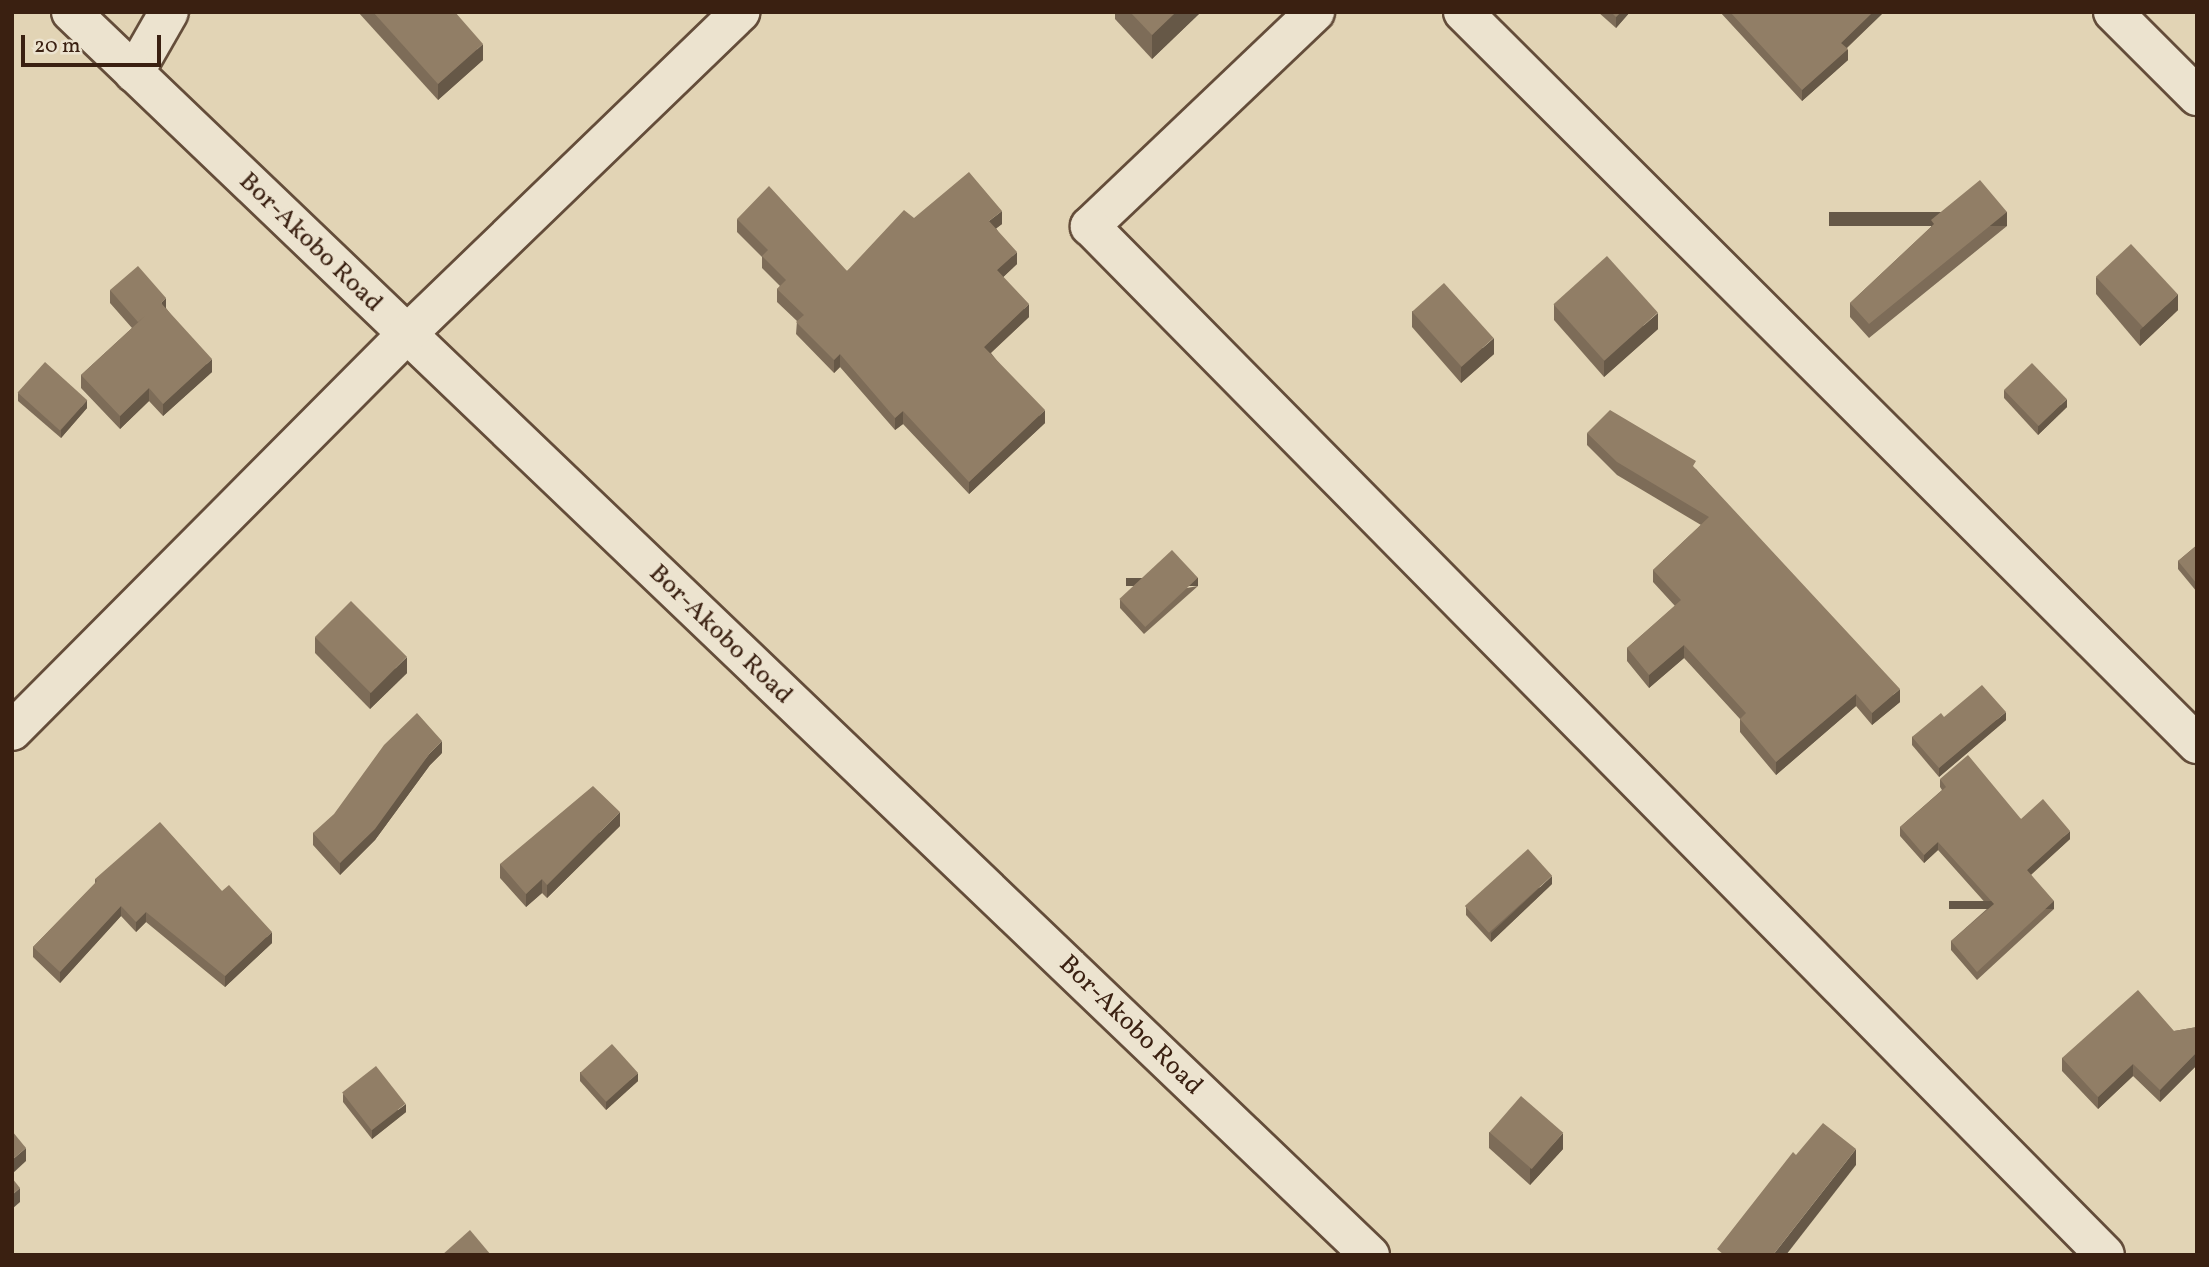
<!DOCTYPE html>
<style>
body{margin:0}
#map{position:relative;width:2209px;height:1267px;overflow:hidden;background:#e2d4b5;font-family:Vollkorn,serif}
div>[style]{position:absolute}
.roads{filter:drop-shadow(2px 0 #644d3a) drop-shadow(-2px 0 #644d3a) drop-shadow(0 2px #644d3a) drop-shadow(0 -2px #644d3a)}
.street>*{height:38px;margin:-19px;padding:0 19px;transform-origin:19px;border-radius:19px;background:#ece3cf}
.secondary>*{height:38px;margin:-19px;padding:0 19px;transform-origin:19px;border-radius:19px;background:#ece3cf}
.wall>*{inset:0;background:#7d6c58}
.shaded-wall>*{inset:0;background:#665847;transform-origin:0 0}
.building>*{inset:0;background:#917e66;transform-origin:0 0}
span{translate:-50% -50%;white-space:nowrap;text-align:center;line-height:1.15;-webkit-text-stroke:7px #ece3cf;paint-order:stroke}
.street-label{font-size:26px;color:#3a2011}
.frame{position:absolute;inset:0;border:14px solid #3a2011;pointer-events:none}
.scale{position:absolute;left:21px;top:35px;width:140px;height:32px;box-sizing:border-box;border:4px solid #3a2011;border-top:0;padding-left:9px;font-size:21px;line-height:24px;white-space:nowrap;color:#3a2011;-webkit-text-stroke:5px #ece3cf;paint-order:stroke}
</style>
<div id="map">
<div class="roads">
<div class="street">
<div style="left:1315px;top:12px;width:311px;rotate:136.4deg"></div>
<div style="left:1090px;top:226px;width:1445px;rotate:45.39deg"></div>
<div style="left:1463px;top:12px;width:1037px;rotate:44.92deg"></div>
<div style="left:2113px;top:12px;width:119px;rotate:45deg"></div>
<div style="left:134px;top:73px;width:70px;rotate:-60.2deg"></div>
<div style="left:12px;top:731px;width:559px;rotate:-45.15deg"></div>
</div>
<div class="secondary">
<div style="left:71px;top:12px;width:1798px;rotate:43.74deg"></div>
<div style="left:406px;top:335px;width:465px;rotate:-44deg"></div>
</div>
</div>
<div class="wall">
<div style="clip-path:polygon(358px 12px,455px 12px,483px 60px,438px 100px)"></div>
<div style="clip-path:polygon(1115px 12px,1201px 12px,1152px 59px,1115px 19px)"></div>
<div style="clip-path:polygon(1598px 12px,1630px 12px,1616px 28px)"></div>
<div style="clip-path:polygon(1720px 12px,1884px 12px,1847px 48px,1848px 60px,1802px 101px)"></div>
<div style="clip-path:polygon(914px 218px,1002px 224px,996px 228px,1017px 264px,1003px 277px,1029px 317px,991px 353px,1045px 423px,969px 494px,903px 424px,895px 430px,840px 367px,834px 373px,796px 334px,797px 321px,777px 302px,777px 289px,780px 286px,762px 268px,762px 257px,737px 232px,737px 219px,847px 271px)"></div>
<div style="clip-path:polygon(1931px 220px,2007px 226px,1869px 338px,1850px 317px,1850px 303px,1931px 227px)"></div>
<div style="clip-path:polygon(2096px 277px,2178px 310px,2140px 346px,2096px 294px)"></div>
<div style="clip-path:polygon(110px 290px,166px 308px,212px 372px,163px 416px,149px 401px,120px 429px,81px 388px,81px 375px,132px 328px,110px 303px)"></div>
<div style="clip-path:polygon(1554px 304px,1658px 329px,1604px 377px,1554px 320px)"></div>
<div style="clip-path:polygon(1412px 311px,1494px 354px,1461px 383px,1412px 327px)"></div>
<div style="clip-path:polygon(2004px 390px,2067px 407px,2038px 435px,2004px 398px)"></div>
<div style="clip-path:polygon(18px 393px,87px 408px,61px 438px,18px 401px)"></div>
<div style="clip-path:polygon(1587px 433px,1696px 469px,1900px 702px,1872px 725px,1856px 706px,1776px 775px,1740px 732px,1740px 719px,1684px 658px,1649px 688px,1627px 661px,1627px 648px,1675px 606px,1653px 582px,1653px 570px,1701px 525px,1617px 475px,1587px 445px)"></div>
<div style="clip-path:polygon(2197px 545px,2197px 592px,2178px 569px,2178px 561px)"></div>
<div style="clip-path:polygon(1198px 586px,1144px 634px,1120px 608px,1120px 600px)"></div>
<div style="clip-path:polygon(315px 637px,407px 673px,370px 709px,315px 653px)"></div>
<div style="clip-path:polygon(1944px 717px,2006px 720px,1939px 777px,1912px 745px,1912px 737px)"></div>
<div style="clip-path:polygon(442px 753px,430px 765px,375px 840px,340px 875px,313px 845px,313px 833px)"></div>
<div style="clip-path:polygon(1940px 779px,2021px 819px,2070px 839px,2031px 875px,2054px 909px,1977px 980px,1951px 950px,1951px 941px,1989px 907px,1938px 850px,1924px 863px,1900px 836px,1900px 827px,1942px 790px,1940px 787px)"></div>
<div style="clip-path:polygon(620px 826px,547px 898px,542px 893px,526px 907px,500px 878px,500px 864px)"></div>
<div style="clip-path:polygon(95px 879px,222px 891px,272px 943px,225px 987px,146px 922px,136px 932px,121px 916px,60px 983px,33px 957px,33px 947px,95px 884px)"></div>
<div style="clip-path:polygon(1552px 884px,1491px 942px,1466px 915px,1466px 907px)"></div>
<div style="clip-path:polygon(2197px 1027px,2197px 1065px,2160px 1102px,2133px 1076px,2098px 1109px,2062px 1071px,2062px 1058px,2174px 1031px)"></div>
<div style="clip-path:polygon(580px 1072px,638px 1081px,606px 1110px,580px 1081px)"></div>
<div style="clip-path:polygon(343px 1094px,406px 1112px,372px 1139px,343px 1102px)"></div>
<div style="clip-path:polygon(1489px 1132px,1563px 1149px,1530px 1185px,1489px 1148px)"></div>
</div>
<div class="shaded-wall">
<div style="clip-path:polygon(1176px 12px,1201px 12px,1152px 59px,1152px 35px)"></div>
<div style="clip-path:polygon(1621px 12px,1630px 12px,1616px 28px,1616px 17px)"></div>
<div style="clip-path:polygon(1873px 12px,1884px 12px,1841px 53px,1841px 43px)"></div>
<div style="clip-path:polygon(483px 44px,483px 60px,438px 100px,438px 84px)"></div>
<div style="clip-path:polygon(1848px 49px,1848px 60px,1802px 101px,1802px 90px)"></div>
<div style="clip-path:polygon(1002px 211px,1002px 224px,989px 234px,989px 221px)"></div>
<div style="left:2007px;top:212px;width:14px;height:178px;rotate:90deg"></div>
<div style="clip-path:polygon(1017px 252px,1017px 264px,997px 283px,997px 270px)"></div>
<div style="clip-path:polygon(2178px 294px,2178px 310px,2140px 346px,2140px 330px)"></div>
<div style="clip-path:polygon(166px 298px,166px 311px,161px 303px)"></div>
<div style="clip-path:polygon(1029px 304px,1029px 317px,984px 359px,984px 347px)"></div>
<div style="clip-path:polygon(1658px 313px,1658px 329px,1604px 377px,1604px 360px)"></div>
<div style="clip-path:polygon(1494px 338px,1494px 354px,1461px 383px,1461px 367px)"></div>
<div style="clip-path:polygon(840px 354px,840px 367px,834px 373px,834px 360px)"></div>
<div style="clip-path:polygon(212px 359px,212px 372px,163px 416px,163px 404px)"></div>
<div style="clip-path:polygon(149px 388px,149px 401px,120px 429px,120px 416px)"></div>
<div style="clip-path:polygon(2067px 399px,2067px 407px,2038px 435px,2038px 426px)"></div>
<div style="clip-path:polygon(87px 400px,87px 408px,61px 438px,61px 430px)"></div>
<div style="clip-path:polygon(1045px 410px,1045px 423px,969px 494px,969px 482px)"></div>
<div style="clip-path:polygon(903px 411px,903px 424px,895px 430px,895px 418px)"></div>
<div style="left:1198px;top:578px;width:8px;height:72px;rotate:90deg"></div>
<div style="clip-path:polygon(1684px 645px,1684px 658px,1649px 688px,1649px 675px)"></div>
<div style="clip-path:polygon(407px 657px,407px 673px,370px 709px,370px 693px)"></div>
<div style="clip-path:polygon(1900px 689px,1900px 702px,1872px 725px,1872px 713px)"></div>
<div style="clip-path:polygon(1856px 694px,1856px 706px,1776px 775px,1776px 762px)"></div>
<div style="clip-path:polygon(2006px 712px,2006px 720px,1939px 777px,1939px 768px)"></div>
<div style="clip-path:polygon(442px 741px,442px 753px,430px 765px,375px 840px,340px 875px,340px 863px,430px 753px)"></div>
<div style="clip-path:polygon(620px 812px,620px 826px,547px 898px,547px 885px)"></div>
<div style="clip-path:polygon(2070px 831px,2070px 839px,2027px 878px,2027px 870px)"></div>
<div style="clip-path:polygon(1938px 842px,1938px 850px,1924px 863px,1924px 855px)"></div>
<div style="clip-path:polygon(1552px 876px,1552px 884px,1491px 942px,1491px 933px)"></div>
<div style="clip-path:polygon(542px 879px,542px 893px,526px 907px,526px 894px)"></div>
<div style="left:2054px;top:901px;width:8px;height:105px;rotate:90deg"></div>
<div style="clip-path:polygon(121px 906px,121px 916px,60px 983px,60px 972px)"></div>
<div style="clip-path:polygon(146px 912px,146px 922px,136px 932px,136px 922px)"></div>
<div style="clip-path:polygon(272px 932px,272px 943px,225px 987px,225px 976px)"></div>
<div style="clip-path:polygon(2197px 1052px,2197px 1065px,2160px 1102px,2160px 1090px)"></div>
<div style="clip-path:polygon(2133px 1064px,2133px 1076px,2098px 1109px,2098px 1097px)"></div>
<div style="clip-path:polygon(638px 1073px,638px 1081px,606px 1110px,606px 1101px)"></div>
<div style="clip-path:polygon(406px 1104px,406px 1112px,372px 1139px,372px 1130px)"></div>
<div style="clip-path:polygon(1563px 1133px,1563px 1149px,1530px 1185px,1530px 1169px)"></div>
<div style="clip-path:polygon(26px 1148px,26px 1161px,12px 1174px,12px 1160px)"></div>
<div style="clip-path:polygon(1856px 1149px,1856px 1165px,1786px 1255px,1773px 1255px)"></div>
<div style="clip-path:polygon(20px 1188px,20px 1202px,12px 1209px,12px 1195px)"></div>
</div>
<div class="building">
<div style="clip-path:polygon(373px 12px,455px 12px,483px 44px,438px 84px)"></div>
<div style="clip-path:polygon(1130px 12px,1176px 12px,1152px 35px)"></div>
<div style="clip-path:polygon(1611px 12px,1621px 12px,1616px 17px)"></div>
<div style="clip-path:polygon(1730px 12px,1873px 12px,1841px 43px,1848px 49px,1802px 90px)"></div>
<div style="clip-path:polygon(969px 172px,1002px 211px,989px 221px,1017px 252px,997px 270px,1029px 304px,984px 347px,1045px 410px,969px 482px,903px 411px,895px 418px,840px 354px,834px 360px,796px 322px,804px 315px,777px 289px,786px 280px,762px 256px,768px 250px,737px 219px,769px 186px,847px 271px,904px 210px,914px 218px)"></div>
<div style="clip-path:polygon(1980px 180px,2007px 212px,1869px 324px,1850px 303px,1934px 224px,1931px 220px)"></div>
<div style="left:2131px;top:244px;width:69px;height:48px;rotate:47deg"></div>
<div style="left:1607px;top:256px;width:76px;height:72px;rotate:48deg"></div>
<div style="clip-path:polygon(138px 266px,166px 298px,161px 303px,212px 359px,163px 404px,149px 388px,120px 416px,81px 375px,145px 316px,138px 322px,110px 290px)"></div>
<div style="left:1444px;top:283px;width:74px;height:43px;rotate:48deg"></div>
<div style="left:45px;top:362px;width:57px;height:41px;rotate:42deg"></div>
<div style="left:2032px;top:363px;width:50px;height:39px;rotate:46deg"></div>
<div style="clip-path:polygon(1610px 410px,1696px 461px,1693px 466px,1900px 689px,1872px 713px,1856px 694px,1776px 762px,1740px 719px,1746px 713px,1684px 645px,1649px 675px,1627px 648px,1681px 600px,1653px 570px,1709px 517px,1617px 462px,1587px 433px)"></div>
<div style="clip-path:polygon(2197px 545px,2197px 584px,2178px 561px)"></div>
<div style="left:1172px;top:550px;width:38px;height:72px;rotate:47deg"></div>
<div style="left:351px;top:601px;width:79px;height:51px;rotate:45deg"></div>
<div style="clip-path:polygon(1982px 685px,2006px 712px,1939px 768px,1912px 737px,1941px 713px,1944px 717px)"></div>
<div style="clip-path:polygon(417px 713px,442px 741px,430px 753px,375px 829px,340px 863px,313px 833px,334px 814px,384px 745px)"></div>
<div style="clip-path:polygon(1968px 755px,2021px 819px,2043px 799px,2070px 831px,2027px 870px,2054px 901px,1977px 972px,1951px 941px,1994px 904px,1938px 842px,1924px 855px,1900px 827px,1946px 787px,1940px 779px)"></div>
<div style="clip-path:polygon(593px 786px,620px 812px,547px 885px,542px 879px,526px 894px,500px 864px)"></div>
<div style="clip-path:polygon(160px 822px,222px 891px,229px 885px,272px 932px,225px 976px,146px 912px,136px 922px,121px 906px,60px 972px,33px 947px,97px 881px,95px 879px)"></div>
<div style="left:1528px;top:849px;width:36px;height:85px;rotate:48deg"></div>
<div style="clip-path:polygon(2138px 990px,2174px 1031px,2197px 1027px,2197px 1052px,2160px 1090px,2133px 1064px,2098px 1097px,2062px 1058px)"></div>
<div style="left:612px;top:1044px;width:39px;height:43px;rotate:48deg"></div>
<div style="left:376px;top:1066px;width:48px;height:43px;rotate:52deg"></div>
<div style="left:1521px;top:1096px;width:56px;height:48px;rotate:41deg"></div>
<div style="clip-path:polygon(1823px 1123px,1856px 1149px,1773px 1255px,1724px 1255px,1717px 1249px,1793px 1152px,1796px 1155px)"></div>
<div style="clip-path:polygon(12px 1131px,26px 1148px,12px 1160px)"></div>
<div style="clip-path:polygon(12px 1178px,20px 1188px,12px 1195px)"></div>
<div style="clip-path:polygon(470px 1230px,491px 1255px,442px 1255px)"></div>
</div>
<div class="street-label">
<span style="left:310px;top:243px;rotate:44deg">Bor-Akobo Road</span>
<span style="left:720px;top:635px;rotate:44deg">Bor-Akobo Road</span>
<span style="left:1130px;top:1026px;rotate:44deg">Bor-Akobo Road</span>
</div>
<div class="frame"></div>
<div class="scale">20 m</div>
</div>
